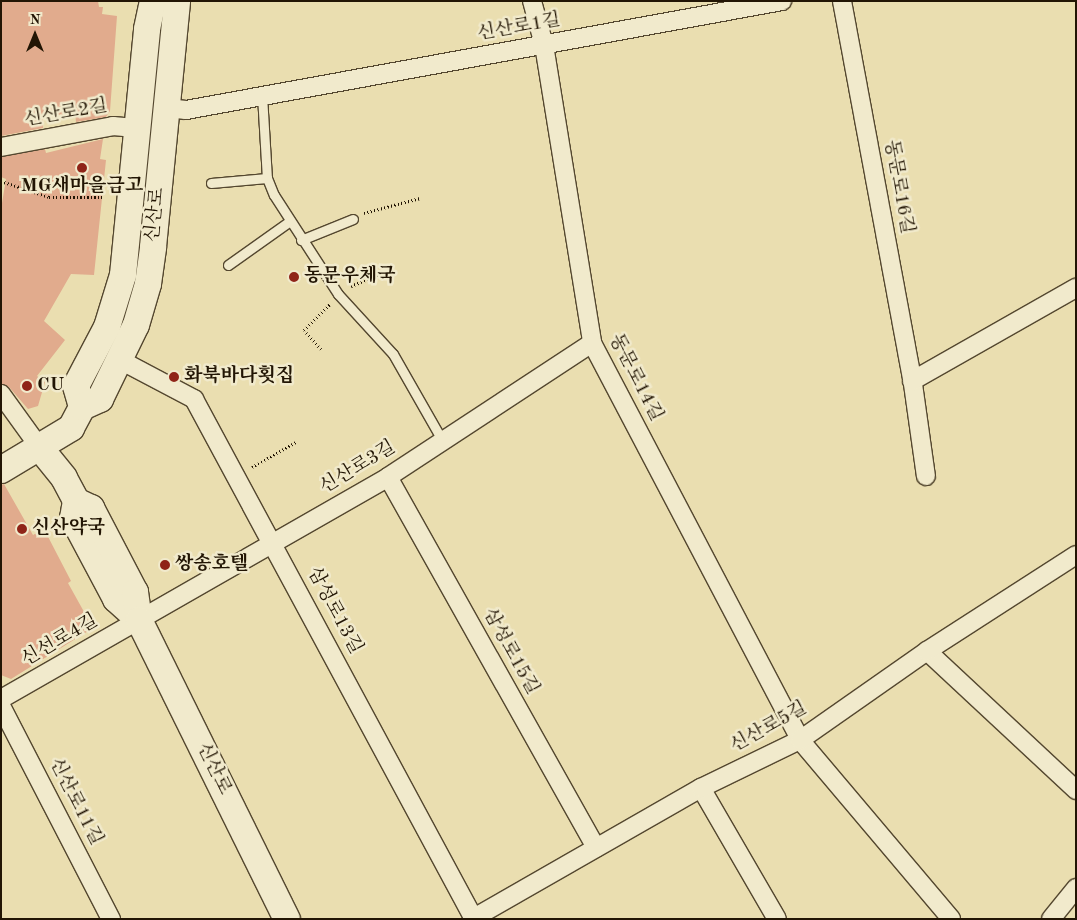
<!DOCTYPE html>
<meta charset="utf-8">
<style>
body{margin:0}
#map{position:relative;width:1077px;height:920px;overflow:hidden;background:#eadeb0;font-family:"Old Standard TT","Noto Serif KR",serif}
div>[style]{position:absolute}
.building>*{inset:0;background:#e1ab8d}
.path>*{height:3px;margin-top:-1.5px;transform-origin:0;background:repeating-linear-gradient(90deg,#221504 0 1px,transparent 0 3.5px)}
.roads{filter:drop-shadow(1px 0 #54472f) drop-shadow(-1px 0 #54472f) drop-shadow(0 1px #54472f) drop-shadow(0 -1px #54472f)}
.lane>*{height:9px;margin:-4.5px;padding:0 4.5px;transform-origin:4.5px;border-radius:4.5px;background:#f1eacc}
.street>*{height:18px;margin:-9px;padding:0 9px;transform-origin:9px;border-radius:9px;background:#f1eacc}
.secondary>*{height:26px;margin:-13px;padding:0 13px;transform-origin:13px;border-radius:13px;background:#f1eacc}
.dots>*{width:14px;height:14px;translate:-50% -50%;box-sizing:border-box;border:2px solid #f1eacc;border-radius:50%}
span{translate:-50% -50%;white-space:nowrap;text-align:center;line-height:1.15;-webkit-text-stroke:5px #f1eacc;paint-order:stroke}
.street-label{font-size:19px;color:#221504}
.poi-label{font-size:19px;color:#221504;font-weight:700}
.left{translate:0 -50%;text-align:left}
.frame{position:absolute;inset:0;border:2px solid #221504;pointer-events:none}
.north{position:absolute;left:10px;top:10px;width:50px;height:50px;-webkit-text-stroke:4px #f1eacc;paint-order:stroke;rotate:0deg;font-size:14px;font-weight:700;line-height:20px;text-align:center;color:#221504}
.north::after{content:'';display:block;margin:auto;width:18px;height:22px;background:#221504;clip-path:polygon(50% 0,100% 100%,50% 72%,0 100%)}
</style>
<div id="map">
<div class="building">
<div style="clip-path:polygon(1px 1px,98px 1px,99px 7px,103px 7px,102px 14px,117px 16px,110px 111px,106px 117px,76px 122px,75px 113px,43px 117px,43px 128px,1px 136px)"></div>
<div style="clip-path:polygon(103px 139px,100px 159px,106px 160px,94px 275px,71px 274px,44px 321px,65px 340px,37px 376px,45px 382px,38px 406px,28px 409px,9px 387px,1px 384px,1px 209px,6px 179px,1px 177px,1px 157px,45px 149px,46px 153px)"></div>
<div style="clip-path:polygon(4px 484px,33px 535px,44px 529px,71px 581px,68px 583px,93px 628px,11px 679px,1px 675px,1px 485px)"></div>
</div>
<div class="path">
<div style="left:1px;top:181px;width:51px;rotate:18.4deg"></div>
<div style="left:49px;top:197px;width:56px"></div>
<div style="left:364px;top:213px;width:58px;rotate:-15deg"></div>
<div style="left:351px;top:286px;width:41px;rotate:-22.8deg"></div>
<div style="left:321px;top:349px;width:25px;rotate:-132deg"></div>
<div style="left:304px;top:330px;width:37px;rotate:-45deg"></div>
<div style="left:252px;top:467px;width:51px;rotate:-29.6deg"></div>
</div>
<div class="roads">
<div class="lane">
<div style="left:262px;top:95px;width:83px;rotate:86.6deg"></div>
<div style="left:267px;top:178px;width:18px;rotate:68deg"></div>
<div style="left:274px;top:195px;width:118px;rotate:57.1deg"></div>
<div style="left:338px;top:294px;width:81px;rotate:47.5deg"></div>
<div style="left:393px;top:354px;width:99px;rotate:60.3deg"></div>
<div style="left:211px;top:183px;width:56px;rotate:-5.1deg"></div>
<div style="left:301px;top:240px;width:56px;rotate:-22deg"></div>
<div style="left:228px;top:265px;width:76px;rotate:-35.4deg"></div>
</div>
<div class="street">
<div style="left:532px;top:1px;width:46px;rotate:74.7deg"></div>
<div style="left:544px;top:45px;width:302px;rotate:80.8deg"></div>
<div style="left:592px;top:343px;width:448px;rotate:62.3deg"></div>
<div style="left:800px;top:740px;width:234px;rotate:49.8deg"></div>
<div style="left:842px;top:1px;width:382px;rotate:79.5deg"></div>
<div style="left:912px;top:377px;width:100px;rotate:82deg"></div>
<div style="left:167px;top:108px;width:19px;rotate:6deg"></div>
<div style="left:186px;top:110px;width:606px;rotate:-10.36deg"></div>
<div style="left:1px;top:147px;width:114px;rotate:-10.6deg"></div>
<div style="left:113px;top:126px;width:25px;rotate:5deg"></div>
<div style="left:120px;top:360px;width:84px;rotate:27.8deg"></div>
<div style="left:194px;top:399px;width:591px;rotate:61.7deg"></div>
<div style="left:912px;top:381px;width:189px;rotate:-29.6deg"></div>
<div style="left:1px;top:394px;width:67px;rotate:54.2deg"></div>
<div style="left:388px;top:477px;width:425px;rotate:60.7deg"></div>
<div style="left:927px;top:651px;width:204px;rotate:43deg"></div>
<div style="left:1px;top:699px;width:446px;rotate:-29.8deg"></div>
<div style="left:388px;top:477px;width:244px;rotate:-33.3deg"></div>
<div style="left:1px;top:706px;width:240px;rotate:62.7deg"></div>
<div style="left:701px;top:788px;width:151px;rotate:59.9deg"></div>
<div style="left:472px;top:919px;width:264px;rotate:-29.8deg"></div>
<div style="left:701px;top:788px;width:110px;rotate:-25.9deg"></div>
<div style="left:800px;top:740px;width:155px;rotate:-35deg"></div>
<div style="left:927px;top:651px;width:177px;rotate:-32.8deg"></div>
<div style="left:1051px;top:919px;width:40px;rotate:-51deg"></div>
</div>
<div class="secondary">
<div style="left:82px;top:407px;width:22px;rotate:-106deg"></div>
<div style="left:76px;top:386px;width:67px;rotate:-62.3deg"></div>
<div style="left:107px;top:327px;width:54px;rotate:-72.9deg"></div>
<div style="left:123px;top:275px;width:247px;rotate:-84.4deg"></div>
<div style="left:147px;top:29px;width:29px;rotate:-78deg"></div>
<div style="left:40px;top:448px;width:38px;rotate:51deg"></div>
<div style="left:64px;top:478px;width:26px;rotate:62deg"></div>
<div style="left:76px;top:501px;width:17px;rotate:100deg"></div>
<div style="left:73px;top:518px;width:92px;rotate:62deg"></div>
<div style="left:116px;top:599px;width:31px;rotate:42deg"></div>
<div style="left:1px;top:470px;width:82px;rotate:-31deg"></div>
<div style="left:71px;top:428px;width:24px;rotate:-62deg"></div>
<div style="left:82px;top:407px;width:20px;rotate:-24deg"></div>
<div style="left:100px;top:399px;width:82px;rotate:-64.1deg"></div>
<div style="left:136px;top:325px;width:43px;rotate:-73.7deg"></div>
<div style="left:148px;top:284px;width:37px;rotate:-82deg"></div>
<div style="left:153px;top:247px;width:247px;rotate:-84.4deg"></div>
<div style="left:76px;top:501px;width:17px;rotate:25deg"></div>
<div style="left:91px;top:508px;width:95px;rotate:62.4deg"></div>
<div style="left:135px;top:592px;width:28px;rotate:82deg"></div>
<div style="left:139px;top:620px;width:334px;rotate:63.7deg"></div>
</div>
</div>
<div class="dots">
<div style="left:82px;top:168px;background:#8f2418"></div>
<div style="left:294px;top:277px;background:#8f2418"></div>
<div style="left:174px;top:377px;background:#8f2418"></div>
<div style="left:27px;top:386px;background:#8f2418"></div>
<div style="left:22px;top:529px;background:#8f2418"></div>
<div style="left:165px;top:565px;background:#8f2418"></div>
</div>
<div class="street-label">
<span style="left:519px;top:28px;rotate:-10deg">신산로1길</span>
<span style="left:66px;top:114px;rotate:-10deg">신산로2길</span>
<span style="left:898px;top:187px;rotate:80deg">동문로16길</span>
<span style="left:156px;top:215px;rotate:-84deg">신산로</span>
<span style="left:635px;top:378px;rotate:63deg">동문로14길</span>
<span style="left:358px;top:468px;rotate:-31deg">신산로3길</span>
<span style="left:334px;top:611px;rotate:62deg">삼성로13길</span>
<span style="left:60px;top:641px;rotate:-30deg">신선로4길</span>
<span style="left:510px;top:652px;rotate:61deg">삼성로15길</span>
<span style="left:769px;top:728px;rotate:-29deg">신산로5길</span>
<span style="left:213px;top:769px;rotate:64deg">신산로</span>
<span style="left:75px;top:802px;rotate:63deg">신산로11길</span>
</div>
<div class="poi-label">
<span style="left:82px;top:187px">MG새마을금고</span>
<span class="left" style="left:304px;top:277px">동문우체국</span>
<span class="left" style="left:184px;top:377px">화북바다횟집</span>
<span class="left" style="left:37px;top:386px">CU</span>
<span class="left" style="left:32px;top:529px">신산약국</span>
<span class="left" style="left:175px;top:565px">쌍송호텔</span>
</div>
<div class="frame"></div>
<div class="north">N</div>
</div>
